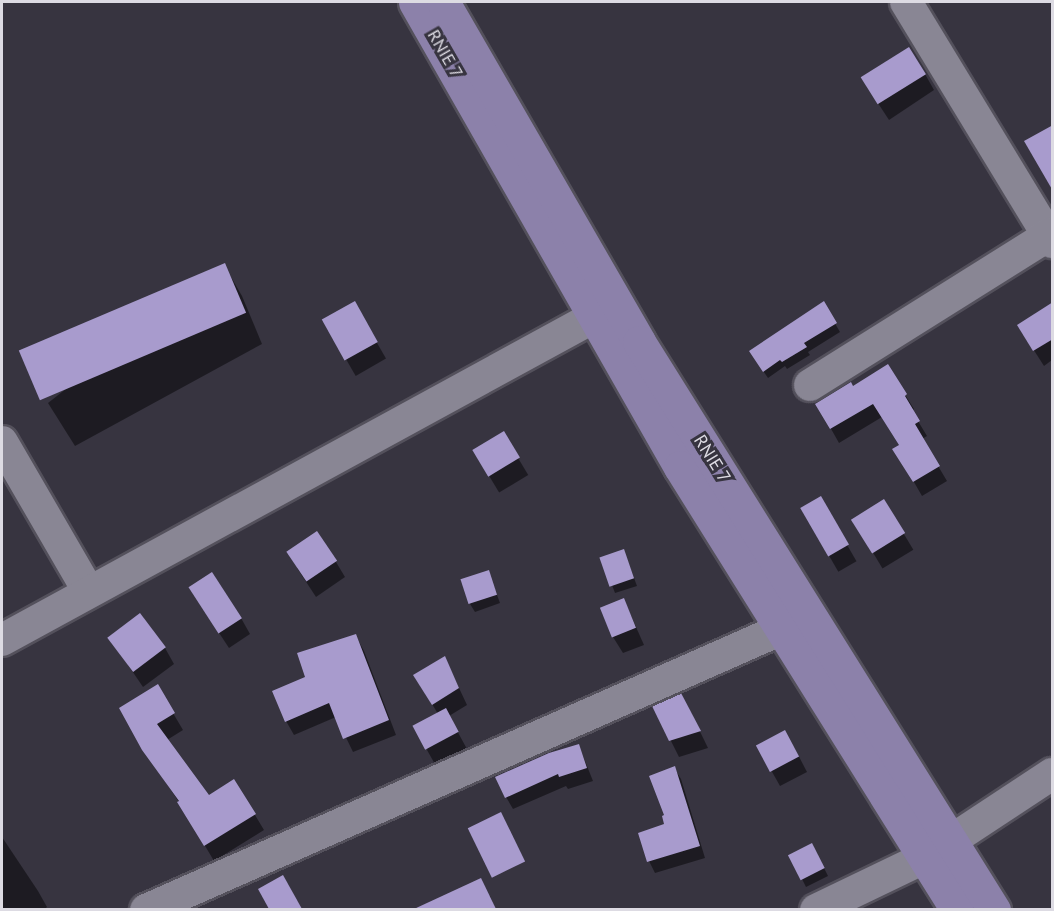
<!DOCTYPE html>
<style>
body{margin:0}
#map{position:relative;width:1054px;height:911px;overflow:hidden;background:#373440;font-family:"PT Sans",sans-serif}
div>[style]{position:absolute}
.shadow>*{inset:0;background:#0007;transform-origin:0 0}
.building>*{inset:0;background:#a89bcd;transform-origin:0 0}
.roads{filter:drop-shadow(2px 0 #54515c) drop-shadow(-2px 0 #54515c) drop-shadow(0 2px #54515c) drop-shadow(0 -2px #54515c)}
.minor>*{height:32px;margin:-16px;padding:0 16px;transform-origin:16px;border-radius:16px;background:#898694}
.primary>*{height:33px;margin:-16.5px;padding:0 16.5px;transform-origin:16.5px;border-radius:16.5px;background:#8c81aa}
span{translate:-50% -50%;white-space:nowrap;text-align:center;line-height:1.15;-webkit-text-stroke:6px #373440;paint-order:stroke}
.street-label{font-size:18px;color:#dddbe3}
.frame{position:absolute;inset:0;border:3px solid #dddbe3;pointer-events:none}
</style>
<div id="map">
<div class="shadow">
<div style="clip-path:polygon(925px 74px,934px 90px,889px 120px,872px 94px)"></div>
<div style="clip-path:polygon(224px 265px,242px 296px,262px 344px,75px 446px,48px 403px)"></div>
<div style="left:354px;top:303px;width:64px;height:35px;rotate:60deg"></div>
<div style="clip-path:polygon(823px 303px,840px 332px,808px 352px,810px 355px,787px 369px,785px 366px,768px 378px,755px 359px)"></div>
<div style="clip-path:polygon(1052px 304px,1052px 360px,1044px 366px,1028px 341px)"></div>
<div style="clip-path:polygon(887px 366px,914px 409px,912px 411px,927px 436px,922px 439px,947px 481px,922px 496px,903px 463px,901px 446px,882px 417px,839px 443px,817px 404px,853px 388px)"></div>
<div style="left:503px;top:433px;width:49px;height:34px;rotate:59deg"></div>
<div style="left:820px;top:498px;width:73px;height:21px;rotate:60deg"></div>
<div style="left:884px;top:501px;width:57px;height:36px;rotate:59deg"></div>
<div style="clip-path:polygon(602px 559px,627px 559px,637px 586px,615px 593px)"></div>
<div style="clip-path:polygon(336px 562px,345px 577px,316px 597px,297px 568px)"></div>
<div style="clip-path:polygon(488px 571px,500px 603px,475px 612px,470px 604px)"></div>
<div style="clip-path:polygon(624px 600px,644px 645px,623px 653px,613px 637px)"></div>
<div style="clip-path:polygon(200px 604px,241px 618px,250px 634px,229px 648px)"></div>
<div style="clip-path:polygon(356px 636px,364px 651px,396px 735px,353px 752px,336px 717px,294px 735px,286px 721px,306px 677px)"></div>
<div style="clip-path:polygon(109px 637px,165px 648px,174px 664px,143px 687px)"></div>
<div style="clip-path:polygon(445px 658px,467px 705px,449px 716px,467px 749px,436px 766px,427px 750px,438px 714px,415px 675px)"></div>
<div style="clip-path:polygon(157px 686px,183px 730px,167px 740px,209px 797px,255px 815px,264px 830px,214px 861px,179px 802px,143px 749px)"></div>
<div style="clip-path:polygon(654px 707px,690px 711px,708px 748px,679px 757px)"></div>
<div style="clip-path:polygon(579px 746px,593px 781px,568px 789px,566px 786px,513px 809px,506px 797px)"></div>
<div style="clip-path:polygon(794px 747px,807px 772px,780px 786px,771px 770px)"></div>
<div style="clip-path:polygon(674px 768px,681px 779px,705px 858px,655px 873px,649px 861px,666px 825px)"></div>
<div style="clip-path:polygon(2px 837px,38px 891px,47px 907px,44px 910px,2px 910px)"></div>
<div style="clip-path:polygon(816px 852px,828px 876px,806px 887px,790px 855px)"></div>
<div style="clip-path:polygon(446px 896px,490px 896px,496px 910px,452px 910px)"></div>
</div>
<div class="building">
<div style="left:909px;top:47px;width:32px;height:57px;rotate:58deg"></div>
<div style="clip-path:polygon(1053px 125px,1053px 191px,1024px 141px)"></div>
<div style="left:225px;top:263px;width:54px;height:224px;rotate:67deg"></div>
<div style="left:355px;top:301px;width:47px;height:38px;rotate:61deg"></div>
<div style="clip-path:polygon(824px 301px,837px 323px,804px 343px,807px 347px,782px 362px,780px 360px,763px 372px,749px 351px)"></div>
<div style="clip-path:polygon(1053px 302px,1053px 339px,1033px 351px,1017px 325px)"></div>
<div style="clip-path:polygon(888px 364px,907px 394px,905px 396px,920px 421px,915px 424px,940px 466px,913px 482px,892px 449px,899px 445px,873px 404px,830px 429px,815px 404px,851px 382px,853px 386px)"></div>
<div style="left:504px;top:431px;width:31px;height:37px;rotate:59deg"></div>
<div style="left:821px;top:496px;width:56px;height:24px;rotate:60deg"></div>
<div style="left:884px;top:499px;width:40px;height:39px;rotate:58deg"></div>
<div style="left:317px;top:531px;width:36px;height:37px;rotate:56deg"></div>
<div style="left:624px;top:549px;width:31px;height:26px;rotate:71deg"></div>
<div style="left:489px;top:570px;width:26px;height:30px;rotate:72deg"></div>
<div style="left:212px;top:572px;width:55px;height:28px;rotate:57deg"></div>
<div style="left:624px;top:598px;width:32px;height:26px;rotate:68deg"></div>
<div style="left:140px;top:613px;width:43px;height:41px;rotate:53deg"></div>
<div style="clip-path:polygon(356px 634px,389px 720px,343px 739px,329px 703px,285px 722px,272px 691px,305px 677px,297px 653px)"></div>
<div style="clip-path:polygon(445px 656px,459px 688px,432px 705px,413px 675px)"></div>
<div style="clip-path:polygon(158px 684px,175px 713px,157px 724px,209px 795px,234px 779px,256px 814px,204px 846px,177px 802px,179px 801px,142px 750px,119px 708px)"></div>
<div style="clip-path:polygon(681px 693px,701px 731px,669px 741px,652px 706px)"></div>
<div style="left:446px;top:708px;width:27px;height:38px;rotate:62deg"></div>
<div style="left:785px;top:730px;width:30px;height:33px;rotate:62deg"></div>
<div style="clip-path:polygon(579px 744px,587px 768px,559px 777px,558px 774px,505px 798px,495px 777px,549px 753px)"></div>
<div style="clip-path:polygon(675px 766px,700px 846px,647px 862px,638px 833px,664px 824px,662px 816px,664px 815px,649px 776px)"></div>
<div style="left:501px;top:812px;width:55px;height:37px;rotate:64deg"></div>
<div style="left:812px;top:843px;width:28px;height:27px;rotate:63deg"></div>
<div style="clip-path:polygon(283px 875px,302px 909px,269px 909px,258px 889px)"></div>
<div style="clip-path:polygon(481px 878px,496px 909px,414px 909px)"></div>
</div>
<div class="roads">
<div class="minor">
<div style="left:906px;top:2px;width:281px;rotate:58.7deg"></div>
<div style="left:810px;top:385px;width:286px;rotate:-32.1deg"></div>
<div style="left:2px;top:442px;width:173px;rotate:59.9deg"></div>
<div style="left:2px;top:640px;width:674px;rotate:-28.62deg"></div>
<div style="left:146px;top:910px;width:695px;rotate:-23.84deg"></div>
<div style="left:816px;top:910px;width:122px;rotate:-25.7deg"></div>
<div style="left:926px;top:857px;width:151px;rotate:-33.4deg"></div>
</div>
<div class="primary">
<div style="left:415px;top:2px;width:535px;rotate:60.32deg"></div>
<div style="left:680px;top:467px;width:522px;rotate:57.98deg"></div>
<div style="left:443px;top:2px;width:392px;rotate:60deg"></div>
<div style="left:639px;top:342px;width:670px;rotate:57.99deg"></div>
</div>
</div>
<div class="street-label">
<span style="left:445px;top:54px;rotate:60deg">RNIE 7</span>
<span style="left:712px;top:459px;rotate:58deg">RNIE 7</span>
</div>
<div class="frame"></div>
</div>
